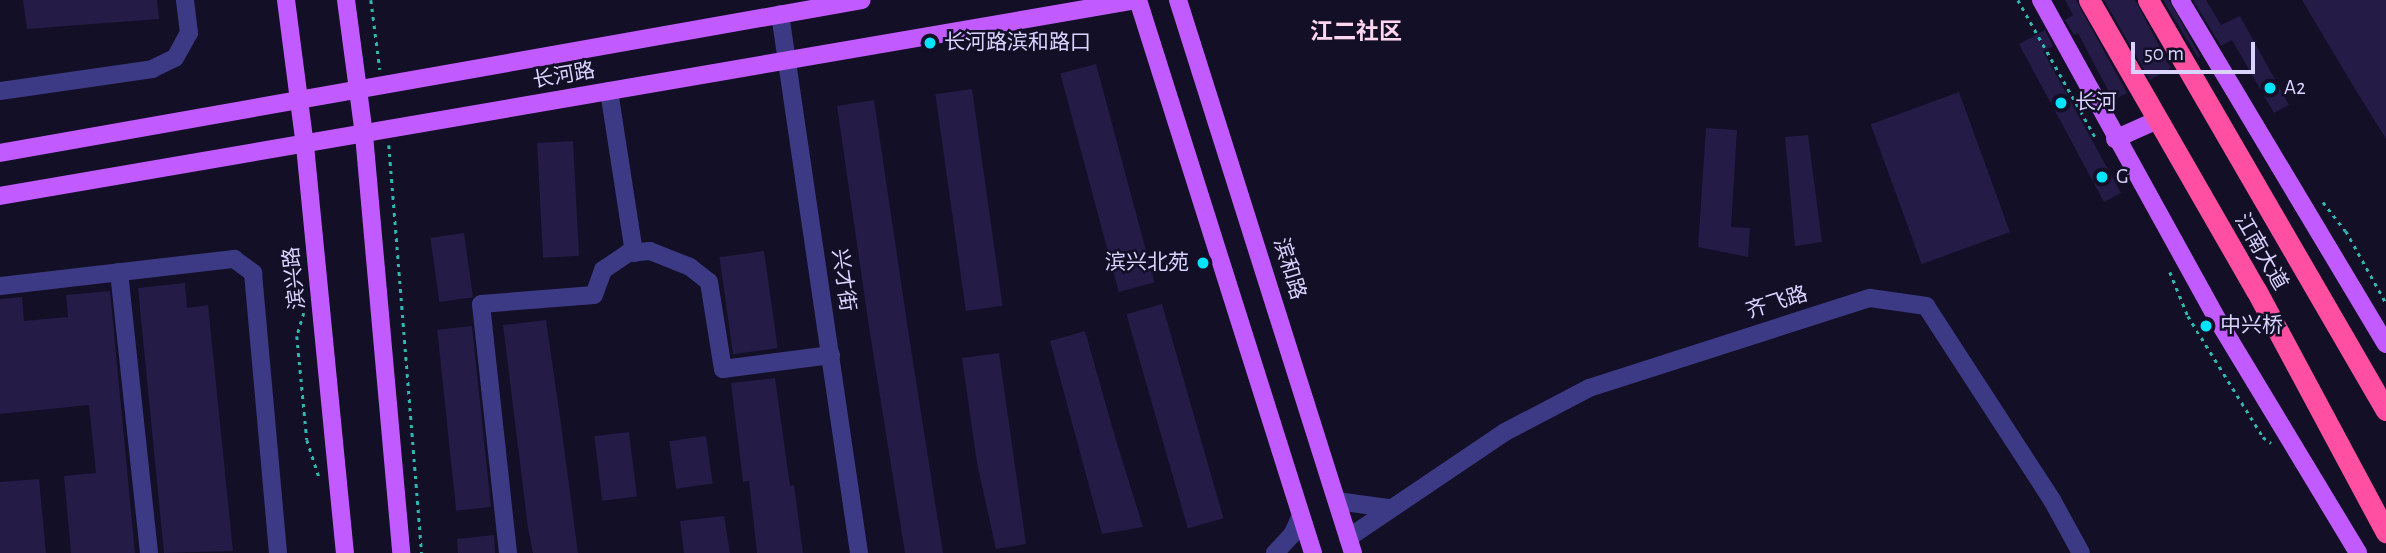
<!DOCTYPE html>
<meta charset="utf-8">
<style>
body{margin:0}
#map{position:relative;width:2386px;height:553px;overflow:hidden;background:#130f26;font-family:"Alegreya Sans","Noto Sans SC",sans-serif}
div>[style]{position:absolute}
.building>*{inset:0;background:#241b47;transform-origin:0 0}
.path>*{height:2.5px;margin-top:-1.25px;transform-origin:0;background:repeating-linear-gradient(90deg,#2fb8b0 0 3.5px,transparent 0 8.5px)}
.minor>*{height:18px;margin:-9px;padding:0 9px;transform-origin:9px;border-radius:9px;background:#3d3a85}
.major>*{height:18px;margin:-9px;padding:0 9px;transform-origin:9px;border-radius:9px;background:#c25bff}
.highway>*{height:21px;margin:-10.5px;padding:0 10.5px;transform-origin:10.5px;border-radius:10.5px;background:#ff4fa3}
.dots>*{width:19px;height:19px;translate:-50% -50%;box-sizing:border-box;border:4px solid #130f26;border-radius:50%}
span{translate:-50% -50%;white-space:nowrap;text-align:center;line-height:1.15;-webkit-text-stroke:5px #130f26;paint-order:stroke}
.poi-label{font-size:21px;color:#d9d4ff}
.left{translate:0 -50%;text-align:left}
.right{translate:-100% -50%;text-align:right}
.street-label{font-size:21px;color:#d9d4ff}
.neighbourhood-label{font-size:23px;color:#ffd6f0;font-weight:700}
.scale{position:absolute;left:2131px;top:42px;width:124px;height:32px;box-sizing:border-box;border:4px solid #d9d4ff;border-top:0;padding-left:9px;font-size:21px;line-height:24px;white-space:nowrap;color:#d9d4ff;-webkit-text-stroke:5px #130f26;paint-order:stroke}
</style>
<div id="map">
<div class="building">
<div style="clip-path:polygon(23px 0,157px 0,159px 19px,27px 29px)"></div>
<div style="clip-path:polygon(2065px 0,2076px 0,2127px 93px,2113px 100px,2078px 33px,2074px 35px,2065px 20px,2073px 15px)"></div>
<div style="clip-path:polygon(2104px 0,2135px 0,2171px 68px,2150px 80px)"></div>
<div style="clip-path:polygon(2163px 0,2169px 0,2200px 56px,2198px 58px)"></div>
<div style="clip-path:polygon(2193px 0,2206px 0,2221px 25px,2240px 16px,2289px 105px,2274px 113px,2232px 40px,2221px 46px)"></div>
<div style="clip-path:polygon(2302px 0,2386px 0,2386px 139px,2349px 79px)"></div>
<div style="clip-path:polygon(2045px 30px,2053px 46px,2043px 51px,2121px 193px,2104px 202px,2019px 44px)"></div>
<div style="left:1096px;top:64px;width:226px;height:37px;rotate:75deg"></div>
<div style="left:972px;top:89px;width:219px;height:37px;rotate:82deg"></div>
<div style="left:1959px;top:92px;width:149px;height:94px;rotate:70deg"></div>
<div style="clip-path:polygon(874px 100px,909px 336px,943px 553px,905px 553px,869px 327px,837px 106px)"></div>
<div style="clip-path:polygon(1706px 128px,1737px 130px,1731px 227px,1750px 228px,1748px 257px,1698px 247px)"></div>
<div style="clip-path:polygon(1808px 135px,1822px 242px,1795px 246px,1785px 137px)"></div>
<div style="left:573px;top:141px;width:115px;height:36px;rotate:87deg"></div>
<div style="left:464px;top:233px;width:65px;height:34px;rotate:82deg"></div>
<div style="left:764px;top:251px;width:98px;height:45px;rotate:82deg"></div>
<div style="clip-path:polygon(185px 283px,187px 308px,208px 305px,233px 551px,164px 553px,138px 288px)"></div>
<div style="clip-path:polygon(110px 291px,135px 553px,71px 553px,64px 476px,96px 473px,89px 405px,0 414px,0 299px,22px 297px,24px 321px,68px 317px,66px 295px)"></div>
<div style="left:1162px;top:304px;width:223px;height:37px;rotate:74deg"></div>
<div style="clip-path:polygon(546px 320px,560px 417px,578px 553px,533px 553px,528px 528px,503px 325px)"></div>
<div style="left:472px;top:326px;width:182px;height:35px;rotate:84deg"></div>
<div style="clip-path:polygon(1085px 331px,1115px 437px,1143px 527px,1102px 534px,1050px 341px)"></div>
<div style="clip-path:polygon(999px 353px,1026px 544px,996px 549px,977px 463px,962px 358px)"></div>
<div style="clip-path:polygon(775px 378px,790px 486px,794px 485px,803px 553px,757px 553px,749px 481px,743px 482px,731px 383px)"></div>
<div style="left:629px;top:432px;width:65px;height:35px;rotate:83deg"></div>
<div style="left:706px;top:436px;width:48px;height:37px;rotate:82deg"></div>
<div style="clip-path:polygon(39px 479px,46px 553px,0 553px,0 482px)"></div>
<div style="clip-path:polygon(724px 516px,730px 553px,684px 553px,680px 521px)"></div>
<div style="clip-path:polygon(494px 535px,495px 553px,458px 553px,457px 539px)"></div>
</div>
<div class="path">
<div style="left:371px;top:0;width:70px;rotate:82.6deg"></div>
<div style="left:2018px;top:0;width:161px;rotate:60.6deg"></div>
<div style="left:389px;top:145px;width:409px;rotate:85.4deg"></div>
<div style="left:2323px;top:202px;width:37px;rotate:52deg"></div>
<div style="left:2346px;top:231px;width:82px;rotate:60.9deg"></div>
<div style="left:2170px;top:272px;width:48px;rotate:67.8deg"></div>
<div style="left:2188px;top:316px;width:142px;rotate:58.2deg"></div>
<div style="left:2263px;top:437px;width:10px;rotate:37deg"></div>
<div style="left:304px;top:313px;width:24px;rotate:107deg"></div>
<div style="left:297px;top:336px;width:104px;rotate:84.5deg"></div>
<div style="left:307px;top:440px;width:40px;rotate:72deg"></div>
</div>
<div class="minor">
<div style="left:780px;top:14px;width:545px;rotate:81.66deg"></div>
<div style="left:0;top:91px;width:154px;rotate:-8.2deg"></div>
<div style="left:152px;top:69px;width:25px;rotate:-26deg"></div>
<div style="left:175px;top:58px;width:29px;rotate:-61deg"></div>
<div style="left:189px;top:33px;width:33px;rotate:-97deg"></div>
<div style="left:609px;top:91px;width:164px;rotate:81.2deg"></div>
<div style="left:119px;top:272px;width:283px;rotate:83.9deg"></div>
<div style="left:0;top:286px;width:236px;rotate:-6.6deg"></div>
<div style="left:234px;top:259px;width:24px;rotate:36deg"></div>
<div style="left:253px;top:273px;width:281px;rotate:84.9deg"></div>
<div style="left:1337px;top:501px;width:51px;rotate:7.8deg"></div>
<div style="left:1348px;top:538px;width:189px;rotate:-34deg"></div>
<div style="left:1505px;top:432px;width:95px;rotate:-27.6deg"></div>
<div style="left:1589px;top:388px;width:295px;rotate:-17.8deg"></div>
<div style="left:1870px;top:298px;width:57px;rotate:8.1deg"></div>
<div style="left:1926px;top:306px;width:231px;rotate:57deg"></div>
<div style="left:2052px;top:500px;width:60px;rotate:61.3deg"></div>
<div style="left:508px;top:553px;width:250px;rotate:-96.2deg"></div>
<div style="left:481px;top:304px;width:113px;rotate:-4.6deg"></div>
<div style="left:594px;top:295px;width:27px;rotate:-70deg"></div>
<div style="left:603px;top:270px;width:30px;rotate:-34deg"></div>
<div style="left:628px;top:253px;width:22px;rotate:-5deg"></div>
<div style="left:650px;top:251px;width:43px;rotate:21.8deg"></div>
<div style="left:690px;top:267px;width:24px;rotate:38deg"></div>
<div style="left:709px;top:282px;width:88px;rotate:80.9deg"></div>
<div style="left:723px;top:369px;width:109px;rotate:-7.4deg"></div>
<div style="left:1275px;top:553px;width:25px;rotate:-47deg"></div>
<div style="left:1292px;top:535px;width:21px;rotate:-65deg"></div>
</div>
<div class="major">
<div style="left:286px;top:0;width:147px;rotate:82.6deg"></div>
<div style="left:305px;top:146px;width:409px;rotate:84.4deg"></div>
<div style="left:346px;top:0;width:136px;rotate:82.4deg"></div>
<div style="left:364px;top:135px;width:420px;rotate:84.9deg"></div>
<div style="left:1138px;top:0;width:580px;rotate:72.44deg"></div>
<div style="left:1178px;top:0;width:580px;rotate:72.44deg"></div>
<div style="left:2041px;top:0;width:364px;rotate:61.1deg"></div>
<div style="left:2217px;top:319px;width:273px;rotate:58.9deg"></div>
<div style="left:2180px;top:0;width:401px;rotate:59.1deg"></div>
<div style="left:2115px;top:139px;width:44px;rotate:-24.2deg"></div>
<div style="left:0;top:153px;width:875px;rotate:-10.06deg"></div>
<div style="left:0;top:196px;width:1154px;rotate:-9.78deg"></div>
</div>
<div class="highway">
<div style="left:2089px;top:0;width:335px;rotate:60.1deg"></div>
<div style="left:2256px;top:290px;width:275px;rotate:61.8deg"></div>
<div style="left:2148px;top:0;width:474px;rotate:59.9deg"></div>
</div>
<div class="dots">
<div style="left:930px;top:43px;background:#00e5ff"></div>
<div style="left:2270px;top:88px;background:#00e5ff"></div>
<div style="left:2061px;top:103px;background:#00e5ff"></div>
<div style="left:2102px;top:177px;background:#00e5ff"></div>
<div style="left:1203px;top:263px;background:#00e5ff"></div>
<div style="left:2206px;top:326px;background:#00e5ff"></div>
</div>
<div class="poi-label">
<span class="left" style="left:944px;top:43px">长河路滨和路口</span>
<span class="left" style="left:2284px;top:88px">A2</span>
<span class="left" style="left:2075px;top:103px">长河</span>
<span class="left" style="left:2116px;top:177px">G</span>
<span class="right" style="left:1189px;top:263px">滨兴北苑</span>
<span class="left" style="left:2220px;top:326px">中兴桥</span>
</div>
<div class="street-label">
<span style="left:564px;top:76px;rotate:-10deg">长河路</span>
<span style="left:2261px;top:252px;rotate:60deg">江南大道</span>
<span style="left:1289px;top:269px;rotate:73deg">滨和路</span>
<span style="left:295px;top:278px;rotate:-96deg">滨兴路</span>
<span style="left:843px;top:280px;rotate:82deg">兴才街</span>
<span style="left:1777px;top:303px;rotate:-17deg">齐飞路</span>
</div>
<div class="neighbourhood-label">
<span style="left:1356px;top:33px">江二社区</span>
</div>
<div class="scale">50 m</div>
</div>
